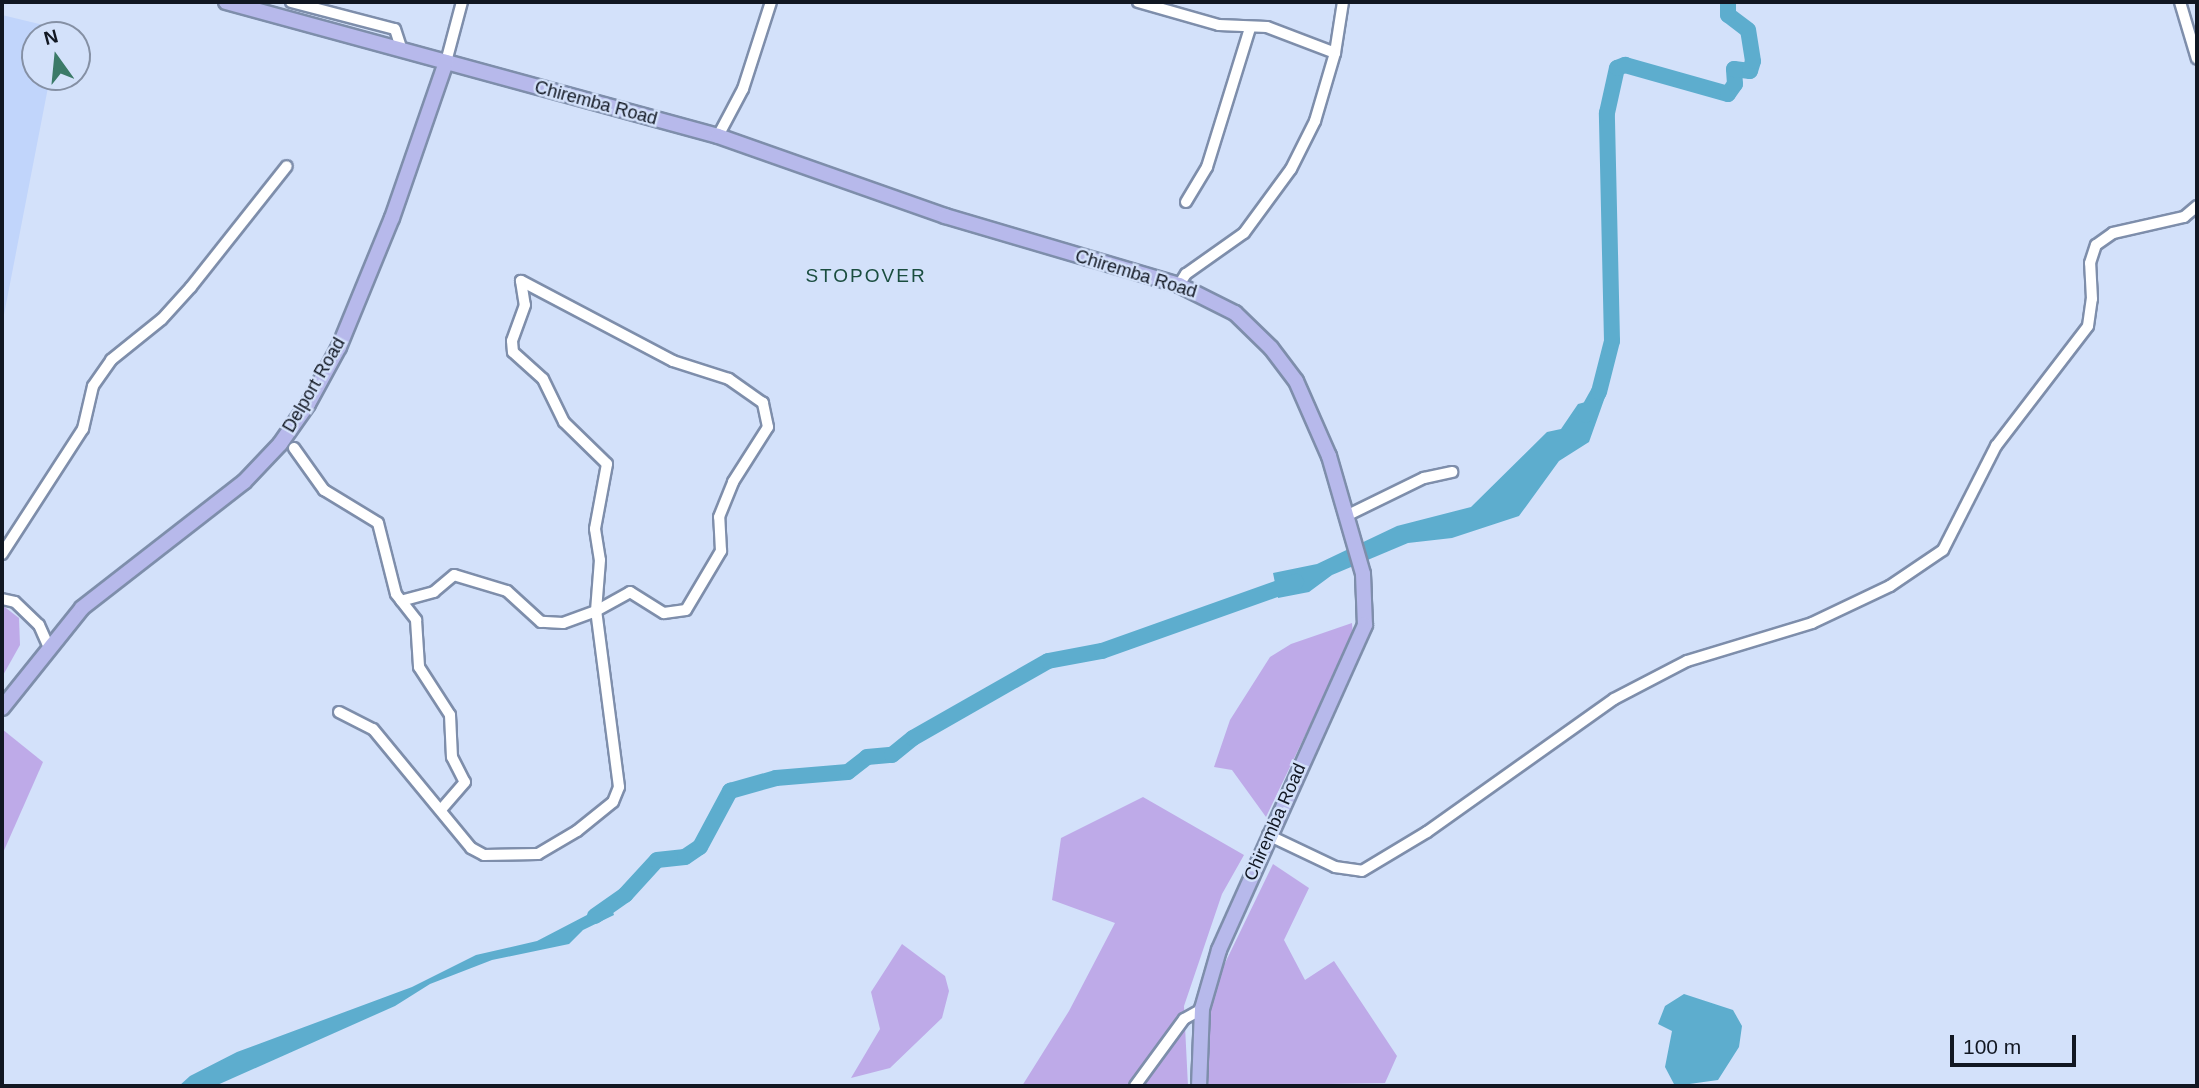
<!DOCTYPE html>
<style>
body{margin:0}
#map{position:relative;width:2199px;height:1088px;overflow:hidden;background:#d3e1fa;font-family:Helvetica,sans-serif}
div>[style]{position:absolute}
.built>*{inset:0;background:#c1d5fb}
.green>*{inset:0;background:#beaae8}
.water>*{inset:0;background:#5dadce}
.river>*{height:16px;margin:-8px;padding:0 8px;transform-origin:8px;border-radius:8px;background:#5dadce}
.roads{filter:drop-shadow(2px 0 #7e8eab) drop-shadow(-2px 0 #7e8eab) drop-shadow(0 2px #7e8eab) drop-shadow(0 -2px #7e8eab)}
.minor>*{height:10px;margin:-5px;padding:0 5px;transform-origin:5px;border-radius:5px;background:#fff}
.major>*{height:14px;margin:-7px;padding:0 7px;transform-origin:7px;border-radius:7px;background:#b7b9eb}
span{translate:-50% -50%;white-space:nowrap;text-align:center;line-height:1.15;-webkit-text-stroke:5px #d3e1fa;paint-order:stroke}
.street-label{font-size:18px;color:#111722}
.neighbourhood-label{font-size:19px;color:#1a4d3f;letter-spacing:2px}
.frame{position:absolute;inset:0;border:4px solid #111722;pointer-events:none}
.north{position:absolute;left:21px;top:21px;width:70px;height:70px;box-sizing:border-box;background:#d3e1fa;border:2px solid #8590a4;border-radius:50%;rotate:345deg;font-size:19px;font-weight:700;line-height:28px;text-align:center;color:#111722}
.north::after{content:'';display:block;margin:auto;width:24px;height:32px;background:#3b7a68;clip-path:polygon(50% 0,100% 100%,50% 72%,0 100%)}
.scale{position:absolute;left:1950px;top:1035px;width:126px;height:32px;box-sizing:border-box;border:4px solid #111722;border-top:0;padding-left:9px;font-size:21px;line-height:24px;white-space:nowrap;color:#111722;-webkit-text-stroke:5px #d3e1fa;paint-order:stroke}
</style>
<div id="map">
<div class="built">
<div style="clip-path:polygon(2px 15px,60px 29px,59px 35px,35px 35px,35px 77px,50px 77px,2px 325px)"></div>
</div>
<div class="green">
<div style="clip-path:polygon(2px 605px,19px 618px,20px 645px,2px 677px)"></div>
<div style="clip-path:polygon(1352px 623px,1353px 635px,1266px 817px,1232px 770px,1214px 767px,1230px 720px,1270px 657px,1291px 644px)"></div>
<div style="clip-path:polygon(2px 729px,43px 762px,2px 855px)"></div>
<div style="clip-path:polygon(1143px 797px,1244px 855px,1222px 894px,1184px 1006px,1188px 1086px,1022px 1086px,1069px 1011px,1115px 923px,1052px 900px,1061px 838px)"></div>
<div style="clip-path:polygon(1273px 864px,1309px 888px,1284px 940px,1305px 980px,1334px 961px,1397px 1056px,1385px 1083px,1203px 1086px,1211px 992px)"></div>
<div style="clip-path:polygon(902px 944px,945px 976px,949px 991px,942px 1018px,890px 1068px,851px 1078px,880px 1029px,871px 992px)"></div>
</div>
<div class="water">
<div style="clip-path:polygon(1605px 397px,1589px 442px,1559px 461px,1519px 516px,1452px 538px,1408px 543px,1332px 575px,1309px 592px,1278px 598px,1273px 573px,1317px 564px,1397px 526px,1471px 507px,1547px 432px,1561px 429px,1578px 404px)"></div>
<div style="clip-path:polygon(610px 903px,614px 915px,583px 930px,569px 944px,492px 960px,430px 984px,395px 1006px,215px 1086px,179px 1086px,190px 1076px,237px 1052px,412px 987px,476px 955px,537px 941px)"></div>
<div style="clip-path:polygon(1684px 994px,1733px 1010px,1742px 1026px,1739px 1047px,1718px 1080px,1675px 1086px,1665px 1067px,1672px 1031px,1658px 1024px,1665px 1006px)"></div>
</div>
<div class="river">
<div style="left:1586px;top:415px;width:26px;rotate:-61deg"></div>
<div style="left:1599px;top:392px;width:53px;rotate:-75.7deg"></div>
<div style="left:1612px;top:341px;width:228px;rotate:-91.3deg"></div>
<div style="left:1607px;top:113px;width:46px;rotate:-77.5deg"></div>
<div style="left:1617px;top:68px;width:9px;rotate:-21deg"></div>
<div style="left:1625px;top:65px;width:107px;rotate:15.7deg"></div>
<div style="left:1728px;top:94px;width:12px;rotate:-55deg"></div>
<div style="left:1735px;top:84px;width:15px;rotate:-94deg"></div>
<div style="left:1734px;top:69px;width:16px;rotate:7deg"></div>
<div style="left:1750px;top:71px;width:10px;rotate:-73deg"></div>
<div style="left:1753px;top:61px;width:31px;rotate:-99deg"></div>
<div style="left:1748px;top:30px;width:25px;rotate:-143deg"></div>
<div style="left:1728px;top:15px;width:13px;rotate:-90deg"></div>
<div style="left:595px;top:916px;width:37px;rotate:-35deg"></div>
<div style="left:625px;top:895px;width:47px;rotate:-47.6deg"></div>
<div style="left:657px;top:860px;width:28px;rotate:-6deg"></div>
<div style="left:685px;top:857px;width:18px;rotate:-34deg"></div>
<div style="left:700px;top:847px;width:64px;rotate:-61.8deg"></div>
<div style="left:730px;top:791px;width:48px;rotate:-15.8deg"></div>
<div style="left:776px;top:778px;width:72px;rotate:-4.8deg"></div>
<div style="left:848px;top:772px;width:24px;rotate:-38deg"></div>
<div style="left:867px;top:757px;width:25px;rotate:-5deg"></div>
<div style="left:892px;top:755px;width:27px;rotate:-39deg"></div>
<div style="left:913px;top:738px;width:155px;rotate:-29.7deg"></div>
<div style="left:1048px;top:661px;width:55px;rotate:-10.5deg"></div>
<div style="left:1102px;top:651px;width:206px;rotate:-19.6deg"></div>
</div>
<div class="roads">
<div class="minor">
<div style="left:291px;top:2px;width:107px;rotate:14.6deg"></div>
<div style="left:395px;top:29px;width:23px;rotate:72deg"></div>
<div style="left:1138px;top:2px;width:84px;rotate:15.9deg"></div>
<div style="left:1219px;top:25px;width:48px;rotate:2.4deg"></div>
<div style="left:1267px;top:27px;width:73px;rotate:20.9deg"></div>
<div style="left:2180px;top:2px;width:59px;rotate:73.4deg"></div>
<div style="left:446px;top:62px;width:62px;rotate:-75.1deg"></div>
<div style="left:718px;top:136px;width:53px;rotate:-62deg"></div>
<div style="left:743px;top:89px;width:91px;rotate:-72.2deg"></div>
<div style="left:1186px;top:202px;width:41px;rotate:-59deg"></div>
<div style="left:1207px;top:167px;width:145px;rotate:-72.8deg"></div>
<div style="left:1179px;top:285px;width:13px;rotate:-58deg"></div>
<div style="left:1186px;top:274px;width:71px;rotate:-35.3deg"></div>
<div style="left:1244px;top:233px;width:79px;rotate:-53.7deg"></div>
<div style="left:1291px;top:169px;width:54px;rotate:-63.4deg"></div>
<div style="left:1315px;top:121px;width:71px;rotate:-73.6deg"></div>
<div style="left:1335px;top:53px;width:52px;rotate:-81.1deg"></div>
<div style="left:294px;top:448px;width:52px;rotate:54.5deg"></div>
<div style="left:324px;top:490px;width:63px;rotate:31.4deg"></div>
<div style="left:378px;top:523px;width:73px;rotate:75.8deg"></div>
<div style="left:396px;top:594px;width:33px;rotate:52deg"></div>
<div style="left:416px;top:620px;width:47px;rotate:86.3deg"></div>
<div style="left:419px;top:667px;width:57px;rotate:57.1deg"></div>
<div style="left:450px;top:715px;width:42px;rotate:87.3deg"></div>
<div style="left:452px;top:757px;width:28px;rotate:63deg"></div>
<div style="left:465px;top:782px;width:37px;rotate:131deg"></div>
<div style="left:1346px;top:516px;width:87px;rotate:-26deg"></div>
<div style="left:1424px;top:478px;width:29px;rotate:-12deg"></div>
<div style="left:2px;top:554px;width:149px;rotate:-57.1deg"></div>
<div style="left:83px;top:429px;width:44px;rotate:-76.9deg"></div>
<div style="left:93px;top:386px;width:32px;rotate:-55deg"></div>
<div style="left:111px;top:360px;width:65px;rotate:-38.8deg"></div>
<div style="left:162px;top:319px;width:43px;rotate:-47.8deg"></div>
<div style="left:191px;top:287px;width:154px;rotate:-51.6deg"></div>
<div style="left:2px;top:599px;width:13px;rotate:13deg"></div>
<div style="left:15px;top:602px;width:33px;rotate:44deg"></div>
<div style="left:39px;top:625px;width:22px;rotate:66deg"></div>
<div style="left:339px;top:712px;width:38px;rotate:27deg"></div>
<div style="left:373px;top:729px;width:154px;rotate:50.5deg"></div>
<div style="left:471px;top:848px;width:15px;rotate:28deg"></div>
<div style="left:484px;top:855px;width:54px;rotate:-1.1deg"></div>
<div style="left:538px;top:854px;width:45px;rotate:-30.5deg"></div>
<div style="left:577px;top:831px;width:46px;rotate:-38.9deg"></div>
<div style="left:613px;top:802px;width:16px;rotate:-68deg"></div>
<div style="left:619px;top:787px;width:177px;rotate:-97.4deg"></div>
<div style="left:596px;top:611px;width:39px;rotate:-29deg"></div>
<div style="left:630px;top:592px;width:40px;rotate:32deg"></div>
<div style="left:664px;top:613px;width:22px;rotate:-8deg"></div>
<div style="left:686px;top:610px;width:69px;rotate:-59.3deg"></div>
<div style="left:721px;top:551px;width:34px;rotate:-93deg"></div>
<div style="left:719px;top:517px;width:38px;rotate:-68deg"></div>
<div style="left:733px;top:482px;width:65px;rotate:-57.5deg"></div>
<div style="left:768px;top:427px;width:25px;rotate:-102deg"></div>
<div style="left:763px;top:403px;width:42px;rotate:-144.8deg"></div>
<div style="left:729px;top:379px;width:59px;rotate:-162.2deg"></div>
<div style="left:673px;top:361px;width:172px;rotate:-152.2deg"></div>
<div style="left:521px;top:281px;width:24px;rotate:81deg"></div>
<div style="left:525px;top:305px;width:38px;rotate:110deg"></div>
<div style="left:512px;top:341px;width:11px;rotate:85deg"></div>
<div style="left:513px;top:352px;width:40px;rotate:42deg"></div>
<div style="left:543px;top:379px;width:48px;rotate:64deg"></div>
<div style="left:564px;top:422px;width:60px;rotate:44.3deg"></div>
<div style="left:607px;top:464px;width:66px;rotate:100.5deg"></div>
<div style="left:595px;top:529px;width:31px;rotate:81deg"></div>
<div style="left:600px;top:560px;width:51px;rotate:94.5deg"></div>
<div style="left:596px;top:611px;width:35px;rotate:160deg"></div>
<div style="left:563px;top:623px;width:22px;rotate:-177deg"></div>
<div style="left:541px;top:622px;width:46px;rotate:-137.6deg"></div>
<div style="left:507px;top:591px;width:55px;rotate:-163.2deg"></div>
<div style="left:454px;top:575px;width:26px;rotate:140deg"></div>
<div style="left:434px;top:592px;width:34px;rotate:165deg"></div>
<div style="left:1268px;top:835px;width:74px;rotate:25.5deg"></div>
<div style="left:1335px;top:867px;width:27px;rotate:8deg"></div>
<div style="left:1362px;top:871px;width:76px;rotate:-31deg"></div>
<div style="left:1427px;top:832px;width:229px;rotate:-35.4deg"></div>
<div style="left:1614px;top:699px;width:82px;rotate:-27.5deg"></div>
<div style="left:1687px;top:661px;width:131px;rotate:-16.9deg"></div>
<div style="left:1812px;top:623px;width:86px;rotate:-25.4deg"></div>
<div style="left:1890px;top:586px;width:64px;rotate:-34.2deg"></div>
<div style="left:1943px;top:550px;width:117px;rotate:-63deg"></div>
<div style="left:1996px;top:446px;width:151px;rotate:-52.5deg"></div>
<div style="left:2088px;top:326px;width:27px;rotate:-82deg"></div>
<div style="left:2092px;top:299px;width:36px;rotate:-93deg"></div>
<div style="left:2090px;top:263px;width:19px;rotate:-72deg"></div>
<div style="left:2096px;top:245px;width:21px;rotate:-35deg"></div>
<div style="left:2113px;top:233px;width:73px;rotate:-12.7deg"></div>
<div style="left:2184px;top:217px;width:17px;rotate:-40deg"></div>
<div style="left:1135px;top:1086px;width:83px;rotate:-53.8deg"></div>
<div style="left:1184px;top:1019px;width:21px;rotate:-29deg"></div>
</div>
<div class="major">
<div style="left:226px;top:2px;width:510px;rotate:15.24deg"></div>
<div style="left:718px;top:136px;width:241px;rotate:19.4deg"></div>
<div style="left:945px;top:216px;width:244px;rotate:16.4deg"></div>
<div style="left:1179px;top:285px;width:63px;rotate:26.6deg"></div>
<div style="left:1235px;top:313px;width:50px;rotate:44.2deg"></div>
<div style="left:1271px;top:348px;width:41px;rotate:52.9deg"></div>
<div style="left:1296px;top:381px;width:82px;rotate:66.3deg"></div>
<div style="left:1329px;top:456px;width:123px;rotate:73.9deg"></div>
<div style="left:1363px;top:574px;width:51px;rotate:87.8deg"></div>
<div style="left:1365px;top:625px;width:356px;rotate:114.2deg"></div>
<div style="left:1219px;top:950px;width:61px;rotate:106.1deg"></div>
<div style="left:1202px;top:1009px;width:77px;rotate:92.2deg"></div>
<div style="left:2px;top:708px;width:128px;rotate:-51.3deg"></div>
<div style="left:82px;top:608px;width:205px;rotate:-37.9deg"></div>
<div style="left:244px;top:482px;width:52px;rotate:-46.5deg"></div>
<div style="left:280px;top:444px;width:49px;rotate:-55deg"></div>
<div style="left:308px;top:404px;width:65px;rotate:-61.5deg"></div>
<div style="left:339px;top:347px;width:139px;rotate:-67.7deg"></div>
<div style="left:392px;top:218px;width:165px;rotate:-70.9deg"></div>
</div>
</div>
<div class="street-label">
<span style="left:596px;top:103px;rotate:15deg">Chiremba Road</span>
<span style="left:1136px;top:274px;rotate:17deg">Chiremba Road</span>
<span style="left:314px;top:385px;rotate:-60deg">Delport Road</span>
<span style="left:1275px;top:822px;rotate:-66deg">Chiremba Road</span>
</div>
<div class="neighbourhood-label">
<span style="left:866px;top:276px">STOPOVER</span>
</div>
<div class="frame"></div>
<div class="north">N</div>
<div class="scale">100 m</div>
</div>
